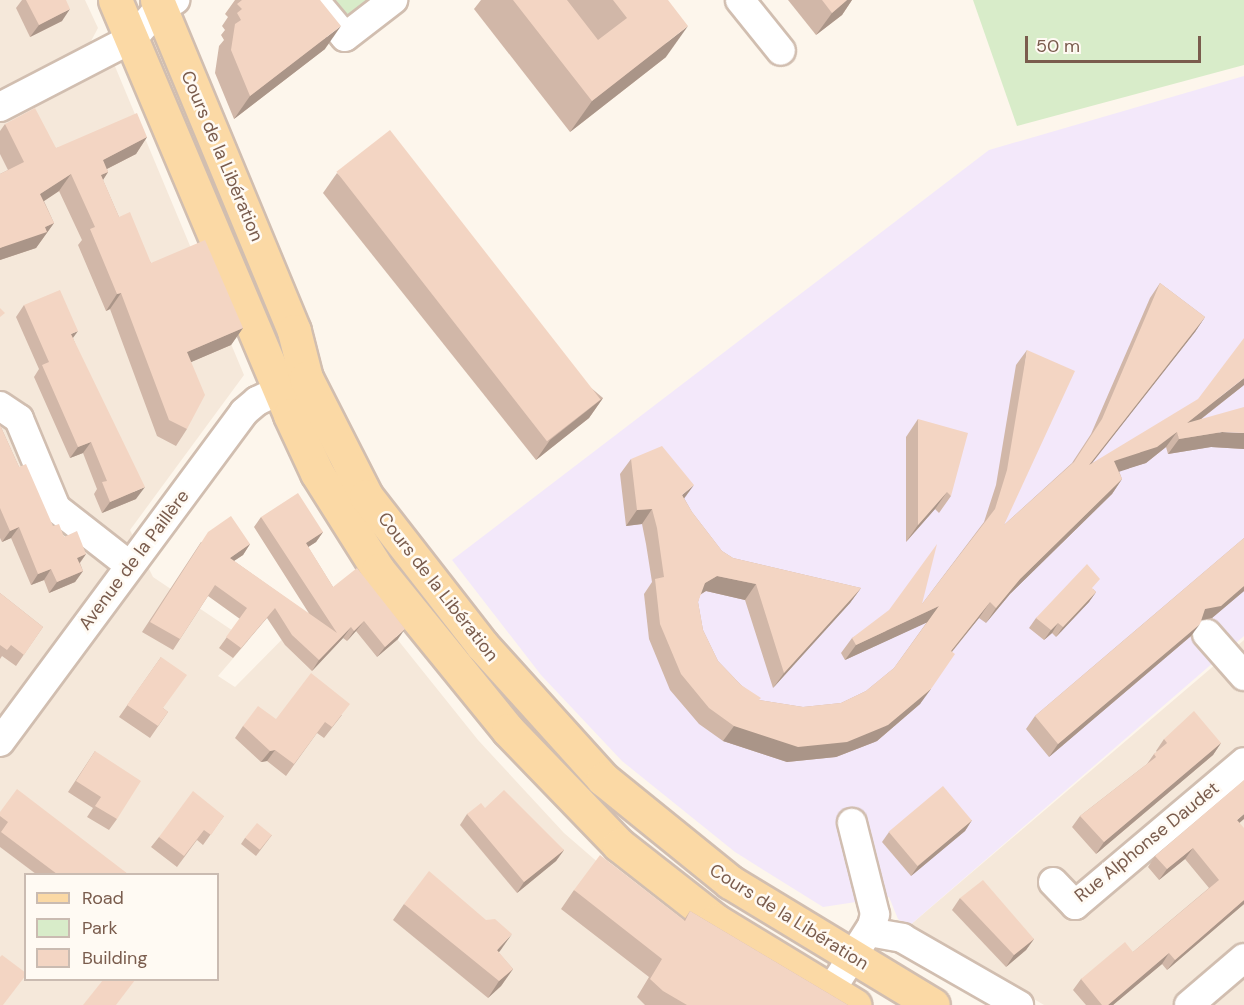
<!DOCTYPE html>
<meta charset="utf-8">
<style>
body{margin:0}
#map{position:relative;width:1244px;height:1005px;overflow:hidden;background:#fdf6ec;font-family:"DM Sans",sans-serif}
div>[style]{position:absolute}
.residential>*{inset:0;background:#f5e8da}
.education>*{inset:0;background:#f3e8fa}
.green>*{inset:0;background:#d8ecc9}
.roads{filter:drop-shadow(2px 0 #d1beb0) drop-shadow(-2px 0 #d1beb0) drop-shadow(0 2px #d1beb0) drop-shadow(0 -2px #d1beb0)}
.minor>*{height:28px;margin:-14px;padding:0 14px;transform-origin:14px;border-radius:14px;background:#fff}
.major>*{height:33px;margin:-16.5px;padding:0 16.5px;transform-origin:16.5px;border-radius:16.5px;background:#fbd9a5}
.wall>*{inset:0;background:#d1b7a8}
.shaded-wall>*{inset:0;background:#aa9588}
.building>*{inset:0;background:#f3d5c3;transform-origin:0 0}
span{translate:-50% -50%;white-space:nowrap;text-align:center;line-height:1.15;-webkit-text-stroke:5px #fffaf3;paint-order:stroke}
.street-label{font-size:18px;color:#7a5c4d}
.legend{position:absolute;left:24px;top:873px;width:195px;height:108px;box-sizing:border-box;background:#fffaf3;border:2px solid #cabbb1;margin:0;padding:8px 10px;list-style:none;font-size:18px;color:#7a5c4d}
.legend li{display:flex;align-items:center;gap:12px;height:30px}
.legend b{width:30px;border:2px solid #cabbb1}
.scale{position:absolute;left:1025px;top:36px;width:176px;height:27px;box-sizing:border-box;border:3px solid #7a5c4d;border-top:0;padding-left:8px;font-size:18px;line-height:21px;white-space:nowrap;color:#7a5c4d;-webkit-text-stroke:4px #fffaf3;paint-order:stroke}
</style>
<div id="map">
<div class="residential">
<div style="clip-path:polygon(evenodd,0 0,85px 0,98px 28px,90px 43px,102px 70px,114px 64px,244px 375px,130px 530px,153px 577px,248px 641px,218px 676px,235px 687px,317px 604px,349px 579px,478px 740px,564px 833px,616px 878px,804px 1005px,0 1005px,0 0,26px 874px,218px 874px,218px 980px,26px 980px,26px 874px)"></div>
<div style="clip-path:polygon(1244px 640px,1244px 1005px,1044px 1005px,909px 926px)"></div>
</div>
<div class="education">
<div style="clip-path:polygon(1244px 76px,1244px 636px,909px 926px,898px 919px,889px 897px,823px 907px,735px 852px,622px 761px,541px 675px,452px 560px,989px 150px)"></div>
</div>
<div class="green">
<div style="clip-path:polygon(329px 0,367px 0,348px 16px,339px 13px)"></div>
<div style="clip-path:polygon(973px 0,1244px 0,1244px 65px,1017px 126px)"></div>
</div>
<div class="roads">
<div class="minor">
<div style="left:314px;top:0;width:48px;rotate:50deg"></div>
<div style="left:345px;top:37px;width:61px;rotate:-37.6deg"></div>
<div style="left:740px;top:0;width:65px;rotate:51.2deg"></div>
<div style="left:0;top:107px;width:150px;rotate:-27.4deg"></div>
<div style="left:133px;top:38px;width:41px;rotate:-48.9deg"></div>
<div style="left:160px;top:7px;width:17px;rotate:-25deg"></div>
<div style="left:0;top:406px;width:23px;rotate:34deg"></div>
<div style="left:19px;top:419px;width:96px;rotate:67.4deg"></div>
<div style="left:56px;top:508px;width:93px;rotate:38deg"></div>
<div style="left:1207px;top:634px;width:56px;rotate:48.6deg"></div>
<div style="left:0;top:742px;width:410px;rotate:-53.5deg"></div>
<div style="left:244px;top:412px;width:17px;rotate:-40deg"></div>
<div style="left:257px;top:401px;width:47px;rotate:-25.5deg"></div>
<div style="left:1053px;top:882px;width:32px;rotate:46deg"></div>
<div style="left:1075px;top:905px;width:221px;rotate:-40.2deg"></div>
<div style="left:869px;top:932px;width:34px;rotate:10deg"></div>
<div style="left:902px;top:938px;width:135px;rotate:29.8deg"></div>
<div style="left:831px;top:990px;width:76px;rotate:-57.4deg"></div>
<div style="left:872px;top:926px;width:12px;rotate:-76deg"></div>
<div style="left:875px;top:914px;width:94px;rotate:-104.2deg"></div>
<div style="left:1189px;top:1005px;width:72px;rotate:-40.5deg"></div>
</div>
<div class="major">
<div style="left:115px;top:0;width:450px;rotate:67.1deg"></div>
<div style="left:290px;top:415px;width:64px;rotate:65deg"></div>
<div style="left:317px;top:473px;width:115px;rotate:57.8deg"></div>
<div style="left:378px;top:570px;width:206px;rotate:50.9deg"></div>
<div style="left:508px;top:730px;width:160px;rotate:46deg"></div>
<div style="left:619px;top:845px;width:123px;rotate:38.1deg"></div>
<div style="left:716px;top:921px;width:162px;rotate:31.3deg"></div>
<div style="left:157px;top:0;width:358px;rotate:67.5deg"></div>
<div style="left:294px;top:331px;width:49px;rotate:75.7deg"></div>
<div style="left:306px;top:378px;width:132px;rotate:63deg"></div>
<div style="left:366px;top:496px;width:189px;rotate:52.1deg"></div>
<div style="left:482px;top:645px;width:181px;rotate:47.9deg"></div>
<div style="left:603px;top:779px;width:164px;rotate:39deg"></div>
<div style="left:730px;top:882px;width:237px;rotate:31.2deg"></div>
</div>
</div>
<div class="wall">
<div style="clip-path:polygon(22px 0,66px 0,62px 21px,30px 37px,16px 8px)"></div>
<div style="clip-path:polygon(235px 0,320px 0,325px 49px,234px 119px,215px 73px,219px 46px,224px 40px,221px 35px,225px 30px,222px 26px,228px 17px,225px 14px)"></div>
<div style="clip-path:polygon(481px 0,668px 0,666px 57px,570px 132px,474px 9px)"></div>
<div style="clip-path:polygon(788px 0,852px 0,842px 15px,816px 35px)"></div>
<div style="clip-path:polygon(5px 124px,56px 148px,147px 137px,136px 154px,107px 169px,108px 172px,103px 180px,119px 217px,151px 263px,243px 328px,231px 345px,191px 362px,187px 429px,176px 446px,157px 436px,110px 309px,106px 311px,78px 245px,82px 240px,59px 191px,44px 201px,54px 223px,36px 248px,0 260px,0 174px,8px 170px,0 154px,0 131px)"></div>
<div style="clip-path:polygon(337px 173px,603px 398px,589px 418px,536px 460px,323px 193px)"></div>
<div style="clip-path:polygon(1160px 283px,1205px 317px,1195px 332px,1091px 464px,1244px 385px,1200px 420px,1244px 449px,1211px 447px,1168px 454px,1166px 447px,1146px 463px,1119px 471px,1122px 479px,1112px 494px,1010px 594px,986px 623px,979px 618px,952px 652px,920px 704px,877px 741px,836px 757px,787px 762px,723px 741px,699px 724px,670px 690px,649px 639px,644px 594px,652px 582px,646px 544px,642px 524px,626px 526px,620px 474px,631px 459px,684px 498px,692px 512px,722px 551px,733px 558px,861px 588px,850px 603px,773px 688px,745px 600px,706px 591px,700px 595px,698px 602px,703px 630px,718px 661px,741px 685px,759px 700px,803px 707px,841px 703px,866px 691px,894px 668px,927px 622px,845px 660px,841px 653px,852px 638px,922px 604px,984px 522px,996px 485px,1016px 365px,1027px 350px,1004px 525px,1072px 463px,1091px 434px,1150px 298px)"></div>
<div style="clip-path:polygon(24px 305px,73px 338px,136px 499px,102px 513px,94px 494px,97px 489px,83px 453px,70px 458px,34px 377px,39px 369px,16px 317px)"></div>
<div style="clip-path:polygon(918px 419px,951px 496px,939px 513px,935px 509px,906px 542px,906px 437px)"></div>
<div style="clip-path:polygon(0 425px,19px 467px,53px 526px,64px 537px,86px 554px,80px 563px,83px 571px,75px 582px,49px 593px,44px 580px,31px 585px,11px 538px,2px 542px,0 538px)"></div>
<div style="clip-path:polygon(261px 517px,323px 532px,316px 542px,308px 547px,333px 587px,398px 639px,377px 657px,356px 631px,347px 641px,343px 638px,312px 671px,285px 645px,267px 618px,233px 658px,219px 648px,240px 619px,208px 596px,173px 650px,142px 632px,201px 542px,250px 544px,243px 555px,234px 561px,310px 615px,254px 527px)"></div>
<div style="clip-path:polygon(1244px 538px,1244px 591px,1212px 618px,1201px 620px,1191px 636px,1049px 757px,1026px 729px,1035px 716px)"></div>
<div style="clip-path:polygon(1093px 589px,1096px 592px,1089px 602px,1056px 637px,1052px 633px,1044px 640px,1029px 628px,1036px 618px)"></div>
<div style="clip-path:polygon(0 593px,43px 627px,16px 666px,2px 656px,0 659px)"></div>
<div style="clip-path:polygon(161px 657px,163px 708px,168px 712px,150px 738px,119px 717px)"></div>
<div style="clip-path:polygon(342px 715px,324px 738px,317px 733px,286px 776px,267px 761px,261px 762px,235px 738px,243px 726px,276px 719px)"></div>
<div style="clip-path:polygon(1164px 739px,1221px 743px,1213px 755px,1096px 854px,1072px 827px,1080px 816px,1147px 764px,1154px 754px,1157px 752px,1156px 751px)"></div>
<div style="clip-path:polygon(95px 751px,117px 819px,109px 830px,87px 817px,93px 808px,68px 792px)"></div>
<div style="clip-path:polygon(485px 808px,564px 850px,556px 861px,517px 893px,460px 825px,467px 814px)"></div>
<div style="clip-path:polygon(0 812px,128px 874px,36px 874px,0 847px)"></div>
<div style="clip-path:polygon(224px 816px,203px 845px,197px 840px,177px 867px,151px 847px,159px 837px)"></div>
<div style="clip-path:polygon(972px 820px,965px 831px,911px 876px,882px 842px,889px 832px)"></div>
<div style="clip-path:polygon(1239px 823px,1244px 904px,1167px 970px,1162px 964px,1113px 1005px,1086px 1005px,1073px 990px,1081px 979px,1133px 952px,1209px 888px,1185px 859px,1159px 880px,1148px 867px,1155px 856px)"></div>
<div style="clip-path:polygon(272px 835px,256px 856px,241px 844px,245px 838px)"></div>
<div style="clip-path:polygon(574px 890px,684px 920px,690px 911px,848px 1005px,645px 1005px,637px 997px,649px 977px,561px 909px)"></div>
<div style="clip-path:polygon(960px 898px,1034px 939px,1026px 950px,1006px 967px,952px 910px)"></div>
<div style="clip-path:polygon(404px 904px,498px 952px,513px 969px,501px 986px,488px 998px,393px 920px)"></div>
</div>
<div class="shaded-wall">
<div style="clip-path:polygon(847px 0,852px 0,842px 15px,816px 35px,832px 13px)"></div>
<div style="clip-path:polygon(70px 9px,62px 21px,30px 37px,39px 25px)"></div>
<div style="clip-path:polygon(341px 26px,325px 49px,234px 119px,250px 96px)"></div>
<div style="clip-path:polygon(688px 26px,666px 57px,570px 132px,592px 101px)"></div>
<div style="clip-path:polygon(147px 137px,136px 154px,91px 177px,103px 160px)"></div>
<div style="clip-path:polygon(108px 172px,97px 189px,101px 175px)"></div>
<div style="clip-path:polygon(71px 174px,59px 191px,29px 211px,40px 194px)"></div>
<div style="clip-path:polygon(54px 223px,36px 248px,0 260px,0 248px)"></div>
<div style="clip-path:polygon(121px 293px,110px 309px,106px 311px,117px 294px)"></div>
<div style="clip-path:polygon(1205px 317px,1195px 332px,1078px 481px,1089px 465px)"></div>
<div style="clip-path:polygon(243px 328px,231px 345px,175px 369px,187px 352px)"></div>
<div style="clip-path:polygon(78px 331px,70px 342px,71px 334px)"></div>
<div style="clip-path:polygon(1244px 378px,1244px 385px,1178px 437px,1187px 423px)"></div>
<div style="clip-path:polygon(603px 398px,589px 418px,536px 460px,550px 440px)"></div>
<div style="clip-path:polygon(1177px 432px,1166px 447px,1146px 463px,1103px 477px,1114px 461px)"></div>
<div style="clip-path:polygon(1222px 432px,1244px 433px,1244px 449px,1211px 447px,1168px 454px,1179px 439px)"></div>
<div style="clip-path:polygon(91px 442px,83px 453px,70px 458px,78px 447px)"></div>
<div style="clip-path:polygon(1122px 479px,1112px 494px,1010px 594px,986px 623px,996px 608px,1020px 579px)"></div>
<div style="clip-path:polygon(694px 485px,683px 500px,682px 495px)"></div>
<div style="clip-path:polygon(145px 487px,136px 499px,102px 513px,110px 502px)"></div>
<div style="clip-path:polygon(947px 492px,935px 509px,906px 542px,918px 525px)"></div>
<div style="clip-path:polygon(652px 509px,642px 524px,626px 526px,637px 510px)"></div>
<div style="clip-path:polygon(19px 527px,11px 538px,2px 542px,10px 531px)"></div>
<div style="clip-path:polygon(323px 532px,316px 542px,299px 553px,306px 543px)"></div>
<div style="clip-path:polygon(250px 544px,243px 555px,223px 568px,230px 558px)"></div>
<div style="clip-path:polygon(86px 554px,78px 565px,77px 558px)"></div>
<div style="clip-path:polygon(51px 569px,44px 580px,31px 585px,38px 574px)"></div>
<div style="clip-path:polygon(83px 571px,75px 582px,49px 593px,57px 582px)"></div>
<div style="clip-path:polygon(717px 576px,756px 584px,745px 600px,706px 591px,694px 598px,705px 583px)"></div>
<div style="clip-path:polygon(1244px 586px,1244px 591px,1212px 618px,1197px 621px,1205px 609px)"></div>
<div style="clip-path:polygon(861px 588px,850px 603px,773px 688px,784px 673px)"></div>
<div style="clip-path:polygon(1096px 592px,1089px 602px,1056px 637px,1063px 627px)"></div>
<div style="clip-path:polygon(990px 602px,979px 618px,940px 666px,951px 651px)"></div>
<div style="clip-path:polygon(939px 606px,928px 622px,845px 660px,856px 645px)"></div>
<div style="clip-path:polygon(364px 621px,356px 631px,347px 641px,354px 631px)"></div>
<div style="clip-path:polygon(1058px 623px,1052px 633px,1044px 640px,1051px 630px)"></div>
<div style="clip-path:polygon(1200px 624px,1191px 636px,1049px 757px,1058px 744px)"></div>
<div style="clip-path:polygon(351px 627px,343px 638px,312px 671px,319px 660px)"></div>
<div style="clip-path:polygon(405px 629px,398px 639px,377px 657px,385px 647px)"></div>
<div style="clip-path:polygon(931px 689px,920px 704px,877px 741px,836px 757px,787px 762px,723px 741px,734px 726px)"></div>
<div style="clip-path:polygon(1221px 743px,1213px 755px,1096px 854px,1104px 842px)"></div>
<div style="clip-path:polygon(275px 750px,267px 761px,261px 762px,270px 751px)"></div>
<div style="clip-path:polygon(1244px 814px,1244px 819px,1230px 831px,1237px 820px)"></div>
<div style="clip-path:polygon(972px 820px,965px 831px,911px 876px,918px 866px)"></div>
<div style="clip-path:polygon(1193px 848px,1185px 859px,1159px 880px,1167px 869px)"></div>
<div style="clip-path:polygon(564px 850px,556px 861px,517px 893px,524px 882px)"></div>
<div style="clip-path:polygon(1244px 900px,1244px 904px,1167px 970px,1175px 960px)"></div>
<div style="clip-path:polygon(512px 934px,500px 951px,485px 967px,497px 950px)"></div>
<div style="clip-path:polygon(1034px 939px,1026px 950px,1006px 967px,1014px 955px)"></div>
<div style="clip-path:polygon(1169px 953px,1162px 964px,1113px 1005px,1108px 1005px)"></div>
<div style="clip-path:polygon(513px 969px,501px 986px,488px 998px,499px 981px)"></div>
</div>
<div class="building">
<div style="clip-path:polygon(26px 0,66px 0,70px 9px,39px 25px)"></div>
<div style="clip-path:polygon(242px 0,320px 0,341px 26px,250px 96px,231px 50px,235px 24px,241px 20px,237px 13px,242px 9px,237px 4px)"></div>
<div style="clip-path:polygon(513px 0,567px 0,598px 40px,627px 18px,613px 0,668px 0,688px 26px,592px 101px)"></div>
<div style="clip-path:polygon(822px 0,847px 0,832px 13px)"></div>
<div style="clip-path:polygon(35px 108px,56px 148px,137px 113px,147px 137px,103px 160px,108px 172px,101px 175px,119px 217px,130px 212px,151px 263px,205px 240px,243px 328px,187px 352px,205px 395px,187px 429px,169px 420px,121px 293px,117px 294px,90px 229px,95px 227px,71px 174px,40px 194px,54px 223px,45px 227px,47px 232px,0 248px,0 174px,24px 162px,5px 124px)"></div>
<div style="left:390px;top:130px;width:342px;height:68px;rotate:52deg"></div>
<div style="clip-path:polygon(1160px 283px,1205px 317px,1089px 465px,1198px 399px,1244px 338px,1244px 378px,1187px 423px,1244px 407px,1244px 433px,1222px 432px,1179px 439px,1177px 432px,1157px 447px,1114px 461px,1122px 479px,1020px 579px,996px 608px,990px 602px,951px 651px,955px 654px,931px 689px,888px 725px,847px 742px,798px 747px,734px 726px,709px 708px,681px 674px,660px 624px,655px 579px,664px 577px,657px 528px,652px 509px,637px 510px,631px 459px,662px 446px,694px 485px,682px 495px,692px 512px,722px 551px,733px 558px,861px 588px,784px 673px,756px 584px,717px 576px,705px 583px,698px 602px,703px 630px,718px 661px,741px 685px,761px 698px,759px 700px,803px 707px,841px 703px,866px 691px,894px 668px,939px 606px,856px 645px,852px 638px,889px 610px,937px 544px,922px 604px,995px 509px,1007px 470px,1027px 350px,1075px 371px,1004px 525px,1074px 462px,1102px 419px)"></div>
<div style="clip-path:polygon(60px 290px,78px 331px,71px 334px,145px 487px,110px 502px,102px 482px,107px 481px,91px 442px,78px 447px,42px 365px,49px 362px,24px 305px)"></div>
<div style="clip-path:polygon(0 308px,5px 313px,0 317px)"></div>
<div style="clip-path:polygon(918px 419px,968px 433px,951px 496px,947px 492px,918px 525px)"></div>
<div style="clip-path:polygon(0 425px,19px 467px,26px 464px,53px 526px,59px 524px,64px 537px,77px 531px,86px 554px,77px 558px,83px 571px,57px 582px,51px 569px,38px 574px,19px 527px,10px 531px,0 508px)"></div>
<div style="clip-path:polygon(298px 493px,323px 532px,306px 543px,333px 587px,357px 568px,405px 629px,385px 647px,364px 621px,354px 631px,351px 627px,319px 660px,292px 635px,275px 608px,241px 648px,226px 637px,247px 608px,215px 585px,180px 639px,150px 622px,208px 532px,231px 516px,250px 544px,230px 558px,337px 633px,261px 517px)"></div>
<div style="clip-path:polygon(1244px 538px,1244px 586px,1221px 606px,1205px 609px,1200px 624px,1058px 744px,1035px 716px)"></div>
<div style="clip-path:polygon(1087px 564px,1100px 579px,1092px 588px,1096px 592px,1063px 627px,1058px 623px,1051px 630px,1036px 618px)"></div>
<div style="clip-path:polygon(0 593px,43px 627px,24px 655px,11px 645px,7px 650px,0 645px)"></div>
<div style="clip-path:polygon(161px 657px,187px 675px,163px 708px,168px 712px,158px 726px,127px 705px)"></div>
<div style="clip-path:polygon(311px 673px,350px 704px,332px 727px,325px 722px,294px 764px,275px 750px,270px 751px,243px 726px,258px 706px,276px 719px)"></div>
<div style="clip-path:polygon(1194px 711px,1221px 743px,1104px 842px,1080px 816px,1156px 757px,1154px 754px,1167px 743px,1164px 739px)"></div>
<div style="clip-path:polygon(95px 751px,141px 781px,117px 819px,95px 806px,101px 797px,76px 781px)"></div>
<div style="clip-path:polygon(1244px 780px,1244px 814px,1237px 820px,1244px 828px,1244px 900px,1175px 960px,1169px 953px,1108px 1005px,1102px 1005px,1081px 979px,1125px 942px,1133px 952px,1219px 880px,1193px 848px,1167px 869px,1155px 856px)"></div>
<div style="left:943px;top:786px;width:45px;height:71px;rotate:50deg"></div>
<div style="clip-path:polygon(17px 789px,128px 874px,57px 874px,1px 832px,8px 822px,0 816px,0 812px)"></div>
<div style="clip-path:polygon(504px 790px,564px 850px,524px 882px,467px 814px,481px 803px,485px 808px)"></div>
<div style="clip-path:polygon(193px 791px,224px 816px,211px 835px,204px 830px,184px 856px,159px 837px)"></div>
<div style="left:257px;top:823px;width:19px;height:19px;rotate:39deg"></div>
<div style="clip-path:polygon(600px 855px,685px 921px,690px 911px,848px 1005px,687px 1005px,663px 991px,650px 979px,662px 959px,574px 890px)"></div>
<div style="clip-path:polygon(429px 871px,486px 920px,495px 919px,512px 934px,497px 950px,513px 969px,499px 981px,404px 904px)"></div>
<div style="clip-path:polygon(983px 880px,1034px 939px,1014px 955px,960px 898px)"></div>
<div style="clip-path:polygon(2px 955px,26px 973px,26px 975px,3px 1005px,0 1005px,0 957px)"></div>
<div style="clip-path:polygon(103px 980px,135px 980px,116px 1005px,83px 1005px)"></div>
</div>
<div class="street-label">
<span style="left:222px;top:156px;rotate:67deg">Cours de la Libération</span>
<span style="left:134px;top:560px;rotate:-53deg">Avenue de la Paillère</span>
<span style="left:438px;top:587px;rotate:52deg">Cours de la Libération</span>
<span style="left:1147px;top:842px;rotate:-39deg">Rue Alphonse Daudet</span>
<span style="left:789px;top:917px;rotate:32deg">Cours de la Libération</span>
</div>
<ul class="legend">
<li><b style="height:8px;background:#fbd9a5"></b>Road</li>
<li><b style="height:16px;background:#d8ecc9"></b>Park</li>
<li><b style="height:16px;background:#f3d5c3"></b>Building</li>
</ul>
<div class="scale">50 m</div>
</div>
